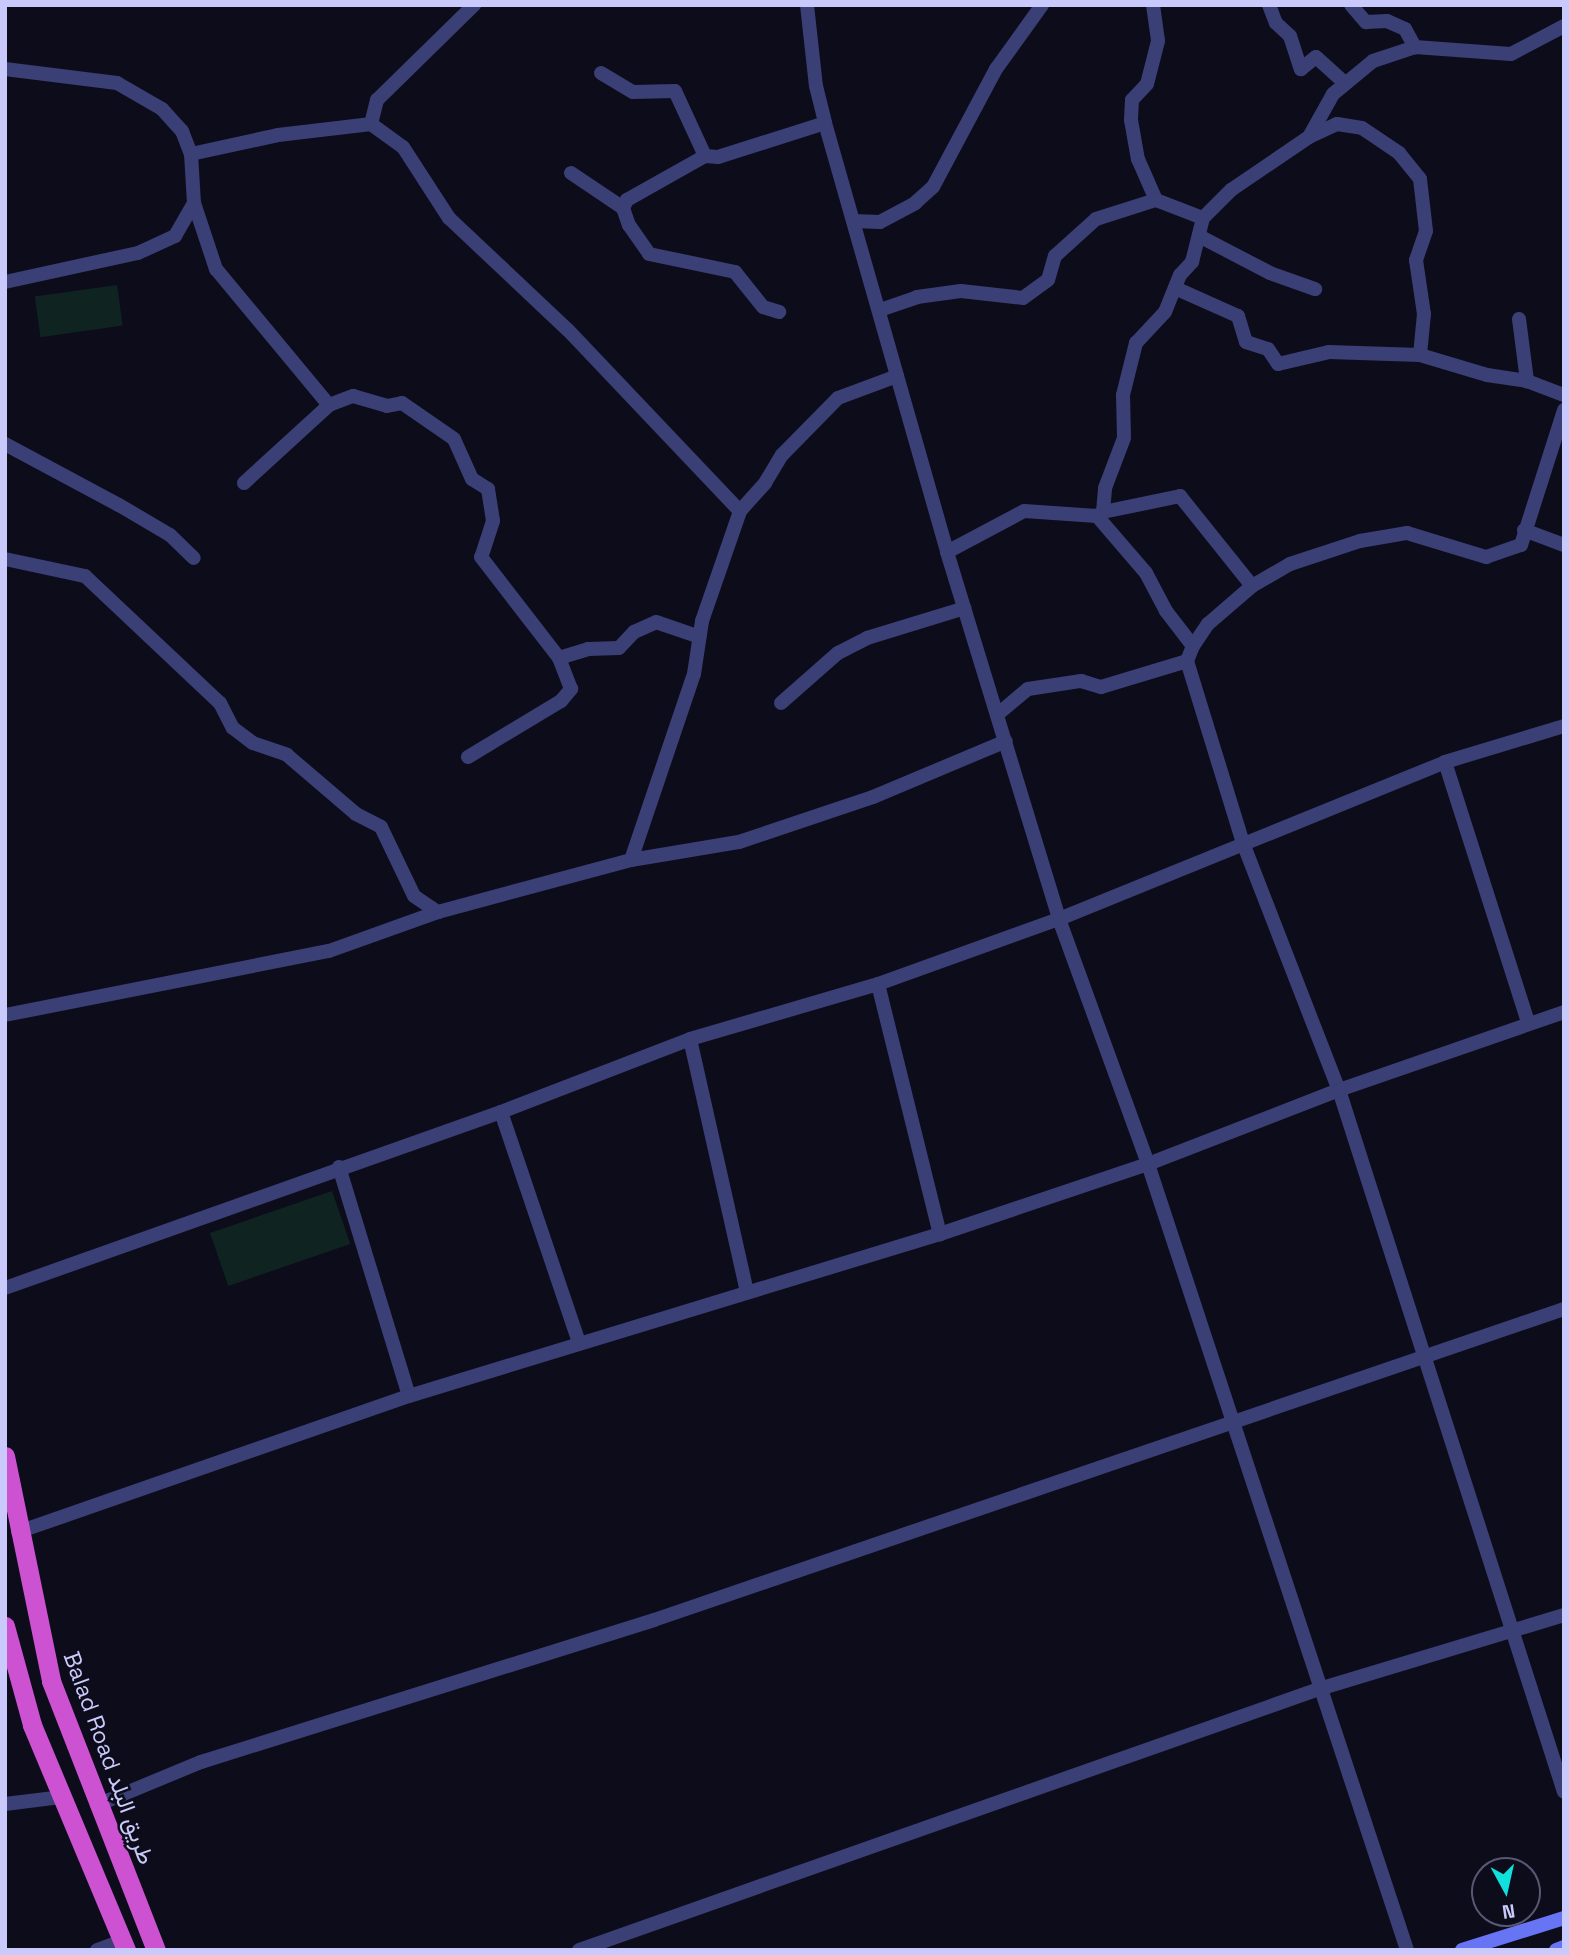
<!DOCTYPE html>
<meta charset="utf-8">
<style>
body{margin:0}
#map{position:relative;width:1569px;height:1955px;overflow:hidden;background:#0d0c1a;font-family:"Space Grotesk",Vazirmatn,sans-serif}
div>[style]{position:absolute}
.green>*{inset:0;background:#0f2421;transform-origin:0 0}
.minor>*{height:14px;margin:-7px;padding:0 7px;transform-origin:7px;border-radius:7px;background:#3a3f76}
.secondary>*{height:14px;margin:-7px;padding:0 7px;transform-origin:7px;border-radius:7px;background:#6774f4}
.trunk>*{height:19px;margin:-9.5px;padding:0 9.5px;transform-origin:9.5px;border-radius:9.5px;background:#cd52d2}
span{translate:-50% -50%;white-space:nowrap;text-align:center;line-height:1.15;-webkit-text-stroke:5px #0d0c1a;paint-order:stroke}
.street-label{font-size:23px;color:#c9c9fb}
.frame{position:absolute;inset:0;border:7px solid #c9c9fb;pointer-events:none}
.north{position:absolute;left:1471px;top:1857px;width:70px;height:70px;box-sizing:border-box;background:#0d0c1a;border:2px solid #585874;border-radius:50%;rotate:172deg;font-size:19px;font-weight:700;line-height:28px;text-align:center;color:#c9c9fb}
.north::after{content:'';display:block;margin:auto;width:24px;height:32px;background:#10e1dd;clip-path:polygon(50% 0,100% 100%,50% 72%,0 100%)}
</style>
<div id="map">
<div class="green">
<div style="left:117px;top:285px;width:41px;height:83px;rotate:82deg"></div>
<div style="left:332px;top:1191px;width:56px;height:129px;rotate:71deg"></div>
</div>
<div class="minor">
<div style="left:807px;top:5px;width:81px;rotate:83.7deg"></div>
<div style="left:816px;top:86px;width:38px;rotate:76deg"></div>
<div style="left:825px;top:123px;width:446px;rotate:74.1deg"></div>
<div style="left:947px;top:552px;width:384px;rotate:73deg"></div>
<div style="left:1059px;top:919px;width:261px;rotate:70deg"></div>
<div style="left:1148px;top:1164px;width:828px;rotate:71.76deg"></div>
<div style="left:1153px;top:5px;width:36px;rotate:82deg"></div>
<div style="left:1158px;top:41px;width:44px;rotate:104.3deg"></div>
<div style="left:1147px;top:84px;width:22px;rotate:133deg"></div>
<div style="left:1132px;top:100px;width:20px;rotate:93deg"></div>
<div style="left:1131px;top:120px;width:40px;rotate:80deg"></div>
<div style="left:1138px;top:159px;width:45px;rotate:66.3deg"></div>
<div style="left:1269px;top:5px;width:19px;rotate:69deg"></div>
<div style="left:1276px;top:23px;width:19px;rotate:43deg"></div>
<div style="left:1290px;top:36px;width:35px;rotate:72deg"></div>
<div style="left:1301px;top:69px;width:19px;rotate:-39deg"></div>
<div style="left:1316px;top:57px;width:38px;rotate:42deg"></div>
<div style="left:1351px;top:5px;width:23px;rotate:49deg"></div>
<div style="left:1366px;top:22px;width:21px;rotate:-3deg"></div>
<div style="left:1387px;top:21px;width:20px;rotate:24deg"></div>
<div style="left:1405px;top:29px;width:21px;rotate:61deg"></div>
<div style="left:5px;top:69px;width:113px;rotate:7.1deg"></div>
<div style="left:117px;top:83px;width:52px;rotate:30deg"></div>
<div style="left:162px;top:109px;width:30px;rotate:48deg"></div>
<div style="left:182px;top:131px;width:25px;rotate:69deg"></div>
<div style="left:191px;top:154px;width:49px;rotate:86.5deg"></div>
<div style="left:194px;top:203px;width:70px;rotate:71.6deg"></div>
<div style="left:216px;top:269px;width:177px;rotate:50.3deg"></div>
<div style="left:329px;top:405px;width:26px;rotate:-21deg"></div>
<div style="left:353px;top:396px;width:35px;rotate:16deg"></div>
<div style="left:387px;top:406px;width:15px;rotate:-11deg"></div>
<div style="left:402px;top:403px;width:63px;rotate:34.7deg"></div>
<div style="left:454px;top:439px;width:44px;rotate:65.8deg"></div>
<div style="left:472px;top:479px;width:19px;rotate:32deg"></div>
<div style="left:488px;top:489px;width:32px;rotate:81deg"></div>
<div style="left:493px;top:521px;width:38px;rotate:108deg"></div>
<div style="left:481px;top:557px;width:128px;rotate:52.3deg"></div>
<div style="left:601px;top:73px;width:37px;rotate:31deg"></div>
<div style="left:633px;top:92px;width:42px;rotate:-1.4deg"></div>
<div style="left:675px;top:91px;width:72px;rotate:65.2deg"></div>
<div style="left:705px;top:156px;width:13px;rotate:4deg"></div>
<div style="left:718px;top:157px;width:112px;rotate:-17.6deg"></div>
<div style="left:371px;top:124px;width:25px;rotate:-76deg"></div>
<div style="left:377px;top:100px;width:136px;rotate:-44.4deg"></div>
<div style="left:1309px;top:137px;width:31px;rotate:-25deg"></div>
<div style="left:1337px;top:124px;width:25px;rotate:9deg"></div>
<div style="left:1362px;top:128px;width:45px;rotate:34deg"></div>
<div style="left:1399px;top:153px;width:33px;rotate:51deg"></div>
<div style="left:1420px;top:179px;width:52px;rotate:83.4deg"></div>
<div style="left:1426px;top:231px;width:31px;rotate:109deg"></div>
<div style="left:1416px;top:260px;width:55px;rotate:81.6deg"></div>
<div style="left:1424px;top:314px;width:41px;rotate:95.6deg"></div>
<div style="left:191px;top:154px;width:89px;rotate:-12.3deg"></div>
<div style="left:278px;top:135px;width:94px;rotate:-6.7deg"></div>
<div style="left:371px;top:124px;width:39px;rotate:36deg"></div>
<div style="left:403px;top:147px;width:85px;rotate:57.1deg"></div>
<div style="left:449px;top:218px;width:163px;rotate:43.3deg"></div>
<div style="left:568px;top:330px;width:250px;rotate:46.5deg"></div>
<div style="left:705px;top:156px;width:90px;rotate:150.6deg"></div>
<div style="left:627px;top:200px;width:9px;rotate:117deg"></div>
<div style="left:623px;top:208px;width:18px;rotate:71deg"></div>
<div style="left:629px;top:225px;width:35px;rotate:55deg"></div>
<div style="left:649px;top:254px;width:88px;rotate:11.8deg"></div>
<div style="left:735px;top:272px;width:45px;rotate:51.3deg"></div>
<div style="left:763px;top:307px;width:17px;rotate:17deg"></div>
<div style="left:571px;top:173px;width:63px;rotate:33.9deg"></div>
<div style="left:853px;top:221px;width:27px;rotate:2deg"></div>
<div style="left:880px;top:222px;width:40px;rotate:-28deg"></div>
<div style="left:915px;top:203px;width:24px;rotate:-42deg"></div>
<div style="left:933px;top:187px;width:134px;rotate:-61.9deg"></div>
<div style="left:996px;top:69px;width:79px;rotate:-54.3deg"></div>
<div style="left:1199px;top:236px;width:80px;rotate:27.5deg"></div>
<div style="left:1270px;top:273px;width:48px;rotate:19.6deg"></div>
<div style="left:5px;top:282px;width:136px;rotate:-12.3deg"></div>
<div style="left:138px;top:253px;width:41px;rotate:-24.7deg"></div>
<div style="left:175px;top:236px;width:38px;rotate:-60deg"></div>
<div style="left:1175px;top:288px;width:69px;rotate:24deg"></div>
<div style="left:1238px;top:316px;width:27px;rotate:73deg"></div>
<div style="left:1246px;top:342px;width:23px;rotate:18deg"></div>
<div style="left:1268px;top:349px;width:18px;rotate:56deg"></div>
<div style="left:1278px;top:364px;width:52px;rotate:-13.2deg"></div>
<div style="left:1329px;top:352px;width:91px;rotate:1.9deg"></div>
<div style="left:1420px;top:355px;width:70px;rotate:16.6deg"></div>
<div style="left:1487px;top:375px;width:40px;rotate:8.5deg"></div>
<div style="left:1527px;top:381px;width:40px;rotate:21deg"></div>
<div style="left:880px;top:310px;width:39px;rotate:-19deg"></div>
<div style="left:917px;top:297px;width:44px;rotate:-7.8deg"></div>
<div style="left:961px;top:291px;width:62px;rotate:6.4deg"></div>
<div style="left:1023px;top:298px;width:31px;rotate:-36deg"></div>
<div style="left:1048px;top:280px;width:25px;rotate:-74deg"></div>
<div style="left:1055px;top:256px;width:55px;rotate:-42.1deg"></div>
<div style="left:1096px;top:219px;width:63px;rotate:-17.6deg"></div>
<div style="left:1156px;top:200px;width:50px;rotate:21deg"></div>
<div style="left:1203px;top:218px;width:40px;rotate:-45deg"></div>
<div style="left:1231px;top:190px;width:94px;rotate:-34.2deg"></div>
<div style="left:1309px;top:137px;width:49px;rotate:-60.8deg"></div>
<div style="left:1333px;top:94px;width:52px;rotate:-39.5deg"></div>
<div style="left:1373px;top:61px;width:44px;rotate:-18.4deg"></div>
<div style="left:1415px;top:47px;width:96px;rotate:4.2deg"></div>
<div style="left:1511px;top:54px;width:60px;rotate:-27.8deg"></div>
<div style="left:1519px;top:319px;width:63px;rotate:82.6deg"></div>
<div style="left:5px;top:444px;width:129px;rotate:28.2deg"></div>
<div style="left:119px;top:505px;width:59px;rotate:30.5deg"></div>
<div style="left:170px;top:535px;width:33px;rotate:44deg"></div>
<div style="left:244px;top:483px;width:115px;rotate:-42.5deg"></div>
<div style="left:1103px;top:512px;width:79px;rotate:-11.7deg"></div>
<div style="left:1180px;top:496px;width:115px;rotate:51.3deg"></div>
<div style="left:1097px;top:516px;width:7px;rotate:-34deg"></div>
<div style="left:1103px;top:512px;width:24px;rotate:-85deg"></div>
<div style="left:1105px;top:488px;width:53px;rotate:-69.2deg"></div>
<div style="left:1124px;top:438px;width:43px;rotate:-91.3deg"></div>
<div style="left:1123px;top:395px;width:54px;rotate:-76deg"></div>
<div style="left:1136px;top:343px;width:42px;rotate:-46.9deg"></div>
<div style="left:1165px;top:312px;width:40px;rotate:-68deg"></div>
<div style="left:1180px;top:275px;width:18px;rotate:-47deg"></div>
<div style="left:1192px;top:262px;width:45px;rotate:-76deg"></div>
<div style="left:1524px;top:530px;width:43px;rotate:20.6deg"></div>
<div style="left:947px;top:552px;width:87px;rotate:-28deg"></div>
<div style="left:1024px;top:511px;width:73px;rotate:3.9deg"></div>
<div style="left:1097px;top:516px;width:75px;rotate:49.3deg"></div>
<div style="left:1146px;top:573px;width:43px;rotate:62.2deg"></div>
<div style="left:1166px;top:611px;width:44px;rotate:52.4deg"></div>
<div style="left:1193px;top:646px;width:16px;rotate:112deg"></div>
<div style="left:1187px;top:661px;width:190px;rotate:72.9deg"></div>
<div style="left:1243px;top:843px;width:265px;rotate:68.8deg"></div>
<div style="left:1339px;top:1090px;width:737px;rotate:72.23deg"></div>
<div style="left:5px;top:559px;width:82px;rotate:12deg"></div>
<div style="left:85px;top:576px;width:185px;rotate:43.3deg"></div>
<div style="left:220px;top:703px;width:28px;rotate:63deg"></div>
<div style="left:233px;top:728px;width:25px;rotate:37deg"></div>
<div style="left:253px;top:743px;width:36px;rotate:19deg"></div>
<div style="left:287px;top:755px;width:91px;rotate:40.5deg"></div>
<div style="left:356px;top:814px;width:28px;rotate:27deg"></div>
<div style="left:381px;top:827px;width:76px;rotate:64.4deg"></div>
<div style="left:414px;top:896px;width:29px;rotate:34deg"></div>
<div style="left:1193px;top:646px;width:27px;rotate:-56deg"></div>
<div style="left:1208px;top:624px;width:58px;rotate:-40.8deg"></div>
<div style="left:1252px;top:586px;width:44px;rotate:-30.1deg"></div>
<div style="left:1290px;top:564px;width:74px;rotate:-18.2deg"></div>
<div style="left:1360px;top:541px;width:48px;rotate:-9.7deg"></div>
<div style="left:1407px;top:533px;width:83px;rotate:16.9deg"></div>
<div style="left:1486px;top:557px;width:37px;rotate:-19deg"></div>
<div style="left:1521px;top:545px;width:142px;rotate:-72.3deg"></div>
<div style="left:781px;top:703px;width:76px;rotate:-41.3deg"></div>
<div style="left:838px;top:653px;width:33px;rotate:-27deg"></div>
<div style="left:867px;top:638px;width:102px;rotate:-17deg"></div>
<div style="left:998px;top:714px;width:39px;rotate:-40deg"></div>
<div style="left:1028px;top:689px;width:54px;rotate:-8.6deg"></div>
<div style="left:1081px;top:681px;width:21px;rotate:17deg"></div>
<div style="left:1101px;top:687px;width:90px;rotate:-16.8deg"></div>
<div style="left:468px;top:757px;width:109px;rotate:-31.1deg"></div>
<div style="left:561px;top:701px;width:16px;rotate:-50deg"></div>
<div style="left:571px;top:689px;width:33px;rotate:-111deg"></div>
<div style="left:559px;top:658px;width:30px;rotate:-17deg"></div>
<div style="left:588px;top:649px;width:31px;rotate:-2deg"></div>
<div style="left:619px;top:648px;width:22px;rotate:-47deg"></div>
<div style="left:634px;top:632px;width:24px;rotate:-24deg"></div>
<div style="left:656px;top:622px;width:46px;rotate:18.8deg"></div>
<div style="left:1445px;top:762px;width:273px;rotate:72.3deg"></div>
<div style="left:631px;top:860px;width:196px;rotate:-71.3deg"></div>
<div style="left:694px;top:674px;width:54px;rotate:-81.4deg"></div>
<div style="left:702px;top:621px;width:116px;rotate:-70.9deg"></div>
<div style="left:740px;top:511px;width:38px;rotate:-48deg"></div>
<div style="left:765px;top:483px;width:33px;rotate:-59deg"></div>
<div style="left:782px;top:455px;width:80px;rotate:-45.5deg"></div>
<div style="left:838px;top:398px;width:63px;rotate:-20.4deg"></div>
<div style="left:878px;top:984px;width:258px;rotate:76.1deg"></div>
<div style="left:5px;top:1015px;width:330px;rotate:-11.2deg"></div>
<div style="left:329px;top:951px;width:116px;rotate:-19.7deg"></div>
<div style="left:438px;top:912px;width:200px;rotate:-15.1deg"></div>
<div style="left:631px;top:860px;width:109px;rotate:-9.5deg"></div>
<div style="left:739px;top:842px;width:141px;rotate:-18.6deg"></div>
<div style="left:873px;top:797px;width:144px;rotate:-22.8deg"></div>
<div style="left:690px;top:1039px;width:258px;rotate:77.3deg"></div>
<div style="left:501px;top:1112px;width:243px;rotate:71.3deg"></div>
<div style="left:339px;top:1167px;width:239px;rotate:73deg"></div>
<div style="left:5px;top:1288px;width:526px;rotate:-19.54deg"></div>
<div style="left:501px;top:1112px;width:203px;rotate:-21.1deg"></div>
<div style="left:690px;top:1039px;width:196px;rotate:-16.3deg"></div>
<div style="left:878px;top:984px;width:192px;rotate:-19.8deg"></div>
<div style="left:1059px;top:919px;width:417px;rotate:-22.1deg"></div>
<div style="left:1445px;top:762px;width:124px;rotate:-16.8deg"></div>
<div style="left:18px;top:1532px;width:414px;rotate:-19.2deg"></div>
<div style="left:409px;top:1396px;width:555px;rotate:-16.97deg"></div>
<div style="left:940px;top:1234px;width:219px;rotate:-18.6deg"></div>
<div style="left:1148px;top:1164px;width:205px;rotate:-21.2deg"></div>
<div style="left:1339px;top:1090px;width:238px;rotate:-19.1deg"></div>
<div style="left:5px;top:1804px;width:56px;rotate:-7.1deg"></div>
<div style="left:97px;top:1805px;width:113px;rotate:-22.5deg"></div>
<div style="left:201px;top:1762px;width:475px;rotate:-17.4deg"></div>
<div style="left:654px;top:1620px;width:962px;rotate:-18.87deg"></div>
<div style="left:97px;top:1950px;width:27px;rotate:-20deg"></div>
<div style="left:579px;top:1950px;width:785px;rotate:-19.43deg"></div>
<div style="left:1319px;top:1689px;width:256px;rotate:-16.8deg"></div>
</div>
<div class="secondary">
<div style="left:1462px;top:1950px;width:107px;rotate:-17.4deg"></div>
<div style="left:1556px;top:1950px;width:9px;rotate:-21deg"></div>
</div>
<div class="trunk">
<div style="left:5px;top:1456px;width:230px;rotate:78.4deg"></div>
<div style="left:51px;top:1681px;width:289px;rotate:68.7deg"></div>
<div style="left:5px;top:1626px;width:103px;rotate:74.7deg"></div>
<div style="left:32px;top:1725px;width:244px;rotate:67.3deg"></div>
</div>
<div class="street-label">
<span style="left:109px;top:1758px;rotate:70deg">Balad Road طريق البلد</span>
</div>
<div class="frame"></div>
<div class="north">N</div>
</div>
